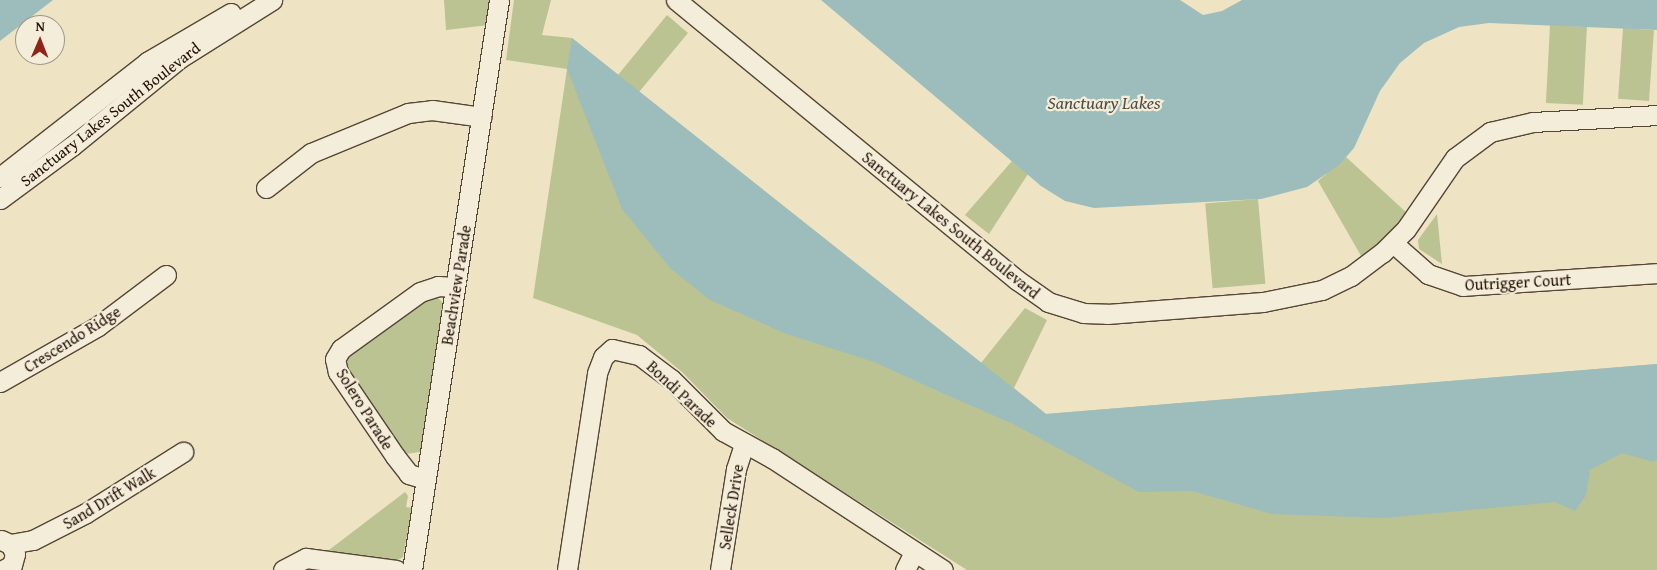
<!DOCTYPE html>
<style>
body{margin:0}
#map{position:relative;width:1657px;height:570px;overflow:hidden;background:#eee4c4;font-family:"Gentium Book Plus",serif}
div>[style]{position:absolute}
.green>*{inset:0;background:#bbc392;transform-origin:0 0}
.water>*{inset:0;background:#9cbdbc}
.roads{filter:drop-shadow(1px 0 #564636) drop-shadow(-1px 0 #564636) drop-shadow(0 1px #564636) drop-shadow(0 -1px #564636)}
.minor>*{height:19px;margin:-9.5px;padding:0 9.5px;transform-origin:9.5px;border-radius:9.5px;background:#f4edd9}
span{translate:-50% -50%;white-space:nowrap;text-align:center;line-height:1.15;-webkit-text-stroke:4.5px #f4edd9;paint-order:stroke}
.street-label{font-size:16px;color:#231106}
.water-label{font-size:18px;color:#4d4d46;font-style:italic}
.north{position:absolute;left:15px;top:15px;width:50px;height:50px;box-sizing:border-box;background:#f4edd9;border:1px solid #a09585;border-radius:50%;rotate:1deg;font-size:14px;font-weight:700;line-height:20px;text-align:center;color:#231106}
.north::after{content:'';display:block;margin:auto;width:18px;height:22px;background:#8f2418;clip-path:polygon(50% 0,100% 100%,50% 72%,0 100%)}
</style>
<div id="map">
<div class="green">
<div style="clip-path:polygon(444px 0,492px 0,489px 25px,446px 30px)"></div>
<div style="clip-path:polygon(514px 0,551px 0,542px 35px,572px 38px,618px 75px,667px 15px,688px 33px,639px 92px,981px 363px,1025px 308px,1047px 320px,1014px 388px,1046px 414px,1657px 364px,1657px 570px,967px 570px,727px 418px,682px 372px,637px 335px,533px 298px,567px 69px,506px 60px)"></div>
<div style="left:1550px;top:25px;width:37px;height:78px;rotate:3deg"></div>
<div style="left:1623px;top:28px;width:31px;height:71px;rotate:4deg"></div>
<div style="clip-path:polygon(1346px 157px,1407px 213px,1383px 244px,1364px 261px,1318px 181px)"></div>
<div style="clip-path:polygon(1012px 161px,1028px 174px,989px 234px,965px 215px)"></div>
<div style="left:1258px;top:199px;width:85px;height:53px;rotate:85deg"></div>
<div style="clip-path:polygon(1437px 214px,1442px 264px,1419px 249px,1418px 240px)"></div>
<div style="clip-path:polygon(427px 295px,435px 295px,444px 304px,425px 446px,420px 452px,405px 454px,338px 372px,341px 349px)"></div>
<div style="clip-path:polygon(405px 492px,408px 496px,406px 507px,412px 508px,403px 557px,394px 562px,325px 553px)"></div>
</div>
<div class="water">
<div style="clip-path:polygon(0 0,53px 0,0 41px)"></div>
<div style="clip-path:polygon(821px 0,1180px 0,1203px 15px,1222px 11px,1242px 0,1657px 0,1657px 30px,1489px 23px,1459px 27px,1424px 43px,1400px 63px,1380px 91px,1354px 148px,1339px 165px,1307px 187px,1261px 199px,1094px 208px,1065px 201px,1041px 186px)"></div>
<div style="clip-path:polygon(572px 38px,1046px 414px,1657px 364px,1657px 459px,1654px 462px,1622px 453px,1590px 470px,1586px 495px,1575px 511px,1555px 502px,1385px 518px,1272px 514px,1192px 491px,1139px 492px,1013px 424px,949px 396px,874px 362px,784px 333px,710px 300px,670px 268px,622px 209px,567px 69px)"></div>
</div>
<div class="roads">
<div class="minor">
<div style="left:676px;top:0;width:441px;rotate:39.4deg"></div>
<div style="left:1017px;top:280px;width:38px;rotate:35deg"></div>
<div style="left:1048px;top:302px;width:37px;rotate:17deg"></div>
<div style="left:1083px;top:313px;width:24px;rotate:2deg"></div>
<div style="left:1107px;top:314px;width:156px;rotate:-4.4deg"></div>
<div style="left:1263px;top:302px;width:60px;rotate:-11.5deg"></div>
<div style="left:1322px;top:290px;width:32px;rotate:-26deg"></div>
<div style="left:1351px;top:276px;width:39px;rotate:-37deg"></div>
<div style="left:1382px;top:253px;width:34px;rotate:-45deg"></div>
<div style="left:1406px;top:229px;width:86px;rotate:-55.4deg"></div>
<div style="left:1455px;top:158px;width:44px;rotate:-36.6deg"></div>
<div style="left:1490px;top:132px;width:44px;rotate:-13.1deg"></div>
<div style="left:1533px;top:122px;width:124px;rotate:-3.2deg"></div>
<div style="left:0;top:177px;width:187px;rotate:-38deg"></div>
<div style="left:147px;top:62px;width:97px;rotate:-30.3deg"></div>
<div style="left:266px;top:188px;width:57px;rotate:-37.9deg"></div>
<div style="left:311px;top:153px;width:105px;rotate:-22.4deg"></div>
<div style="left:408px;top:113px;width:24px;rotate:-7deg"></div>
<div style="left:432px;top:110px;width:50px;rotate:8deg"></div>
<div style="left:0;top:199px;width:89px;rotate:-36.4deg"></div>
<div style="left:72px;top:146px;width:139px;rotate:-39.2deg"></div>
<div style="left:180px;top:58px;width:109px;rotate:-32.2deg"></div>
<div style="left:1393px;top:243px;width:47px;rotate:41.5deg"></div>
<div style="left:1428px;top:274px;width:37px;rotate:19deg"></div>
<div style="left:1463px;top:286px;width:194px;rotate:-3.8deg"></div>
<div style="left:0;top:382px;width:113px;rotate:-29.7deg"></div>
<div style="left:98px;top:326px;width:85px;rotate:-36.9deg"></div>
<div style="left:426px;top:479px;width:18px;rotate:-164deg"></div>
<div style="left:409px;top:474px;width:23px;rotate:-128deg"></div>
<div style="left:395px;top:456px;width:102px;rotate:-124.2deg"></div>
<div style="left:338px;top:372px;width:13px;rotate:-103deg"></div>
<div style="left:335px;top:359px;width:12px;rotate:-59deg"></div>
<div style="left:341px;top:349px;width:97px;rotate:-35.8deg"></div>
<div style="left:420px;top:292px;width:19px;rotate:-18deg"></div>
<div style="left:438px;top:286px;width:17px;rotate:3deg"></div>
<div style="left:1px;top:540px;width:10px;rotate:24deg"></div>
<div style="left:10px;top:544px;width:11px;rotate:63deg"></div>
<div style="left:15px;top:554px;width:11px;rotate:105deg"></div>
<div style="left:12px;top:565px;width:10px;rotate:151deg"></div>
<div style="left:10px;top:544px;width:23px;rotate:-10deg"></div>
<div style="left:33px;top:540px;width:59px;rotate:-27deg"></div>
<div style="left:86px;top:513px;width:115px;rotate:-32.2deg"></div>
<div style="left:283px;top:570px;width:26px;rotate:-28deg"></div>
<div style="left:306px;top:558px;width:91px;rotate:7.6deg"></div>
<div style="left:412px;top:570px;width:577px;rotate:-81.32deg"></div>
<div style="left:567px;top:570px;width:199px;rotate:-81.3deg"></div>
<div style="left:597px;top:373px;width:17px;rotate:-69deg"></div>
<div style="left:603px;top:357px;width:12px;rotate:-42deg"></div>
<div style="left:612px;top:349px;width:28px;rotate:13deg"></div>
<div style="left:639px;top:355px;width:40px;rotate:37deg"></div>
<div style="left:671px;top:379px;width:74px;rotate:45deg"></div>
<div style="left:723px;top:431px;width:56px;rotate:28.9deg"></div>
<div style="left:772px;top:458px;width:204px;rotate:33.2deg"></div>
<div style="left:720px;top:570px;width:102px;rotate:-81deg"></div>
<div style="left:736px;top:469px;width:26px;rotate:-72deg"></div>
<div style="left:905px;top:570px;width:20px;rotate:-63deg"></div>
</div>
</div>
<div class="street-label">
<span style="left:110px;top:114px;rotate:-38deg">Sanctuary Lakes South Boulevard</span>
<span style="left:951px;top:225px;rotate:39deg">Sanctuary Lakes South Boulevard</span>
<span style="left:1518px;top:282px;rotate:-3deg">Outrigger Court</span>
<span style="left:456px;top:285px;rotate:-81deg">Beachview Parade</span>
<span style="left:72px;top:339px;rotate:-32deg">Crescendo Ridge</span>
<span style="left:682px;top:394px;rotate:43deg">Bondi Parade</span>
<span style="left:365px;top:409px;rotate:58deg">Solero Parade</span>
<span style="left:109px;top:498px;rotate:-31deg">Sand Drift Walk</span>
<span style="left:731px;top:507px;rotate:-81deg">Selleck Drive</span>
</div>
<div class="water-label">
<span style="left:1104px;top:103px">Sanctuary Lakes</span>
</div>
<div class="north">N</div>
</div>
